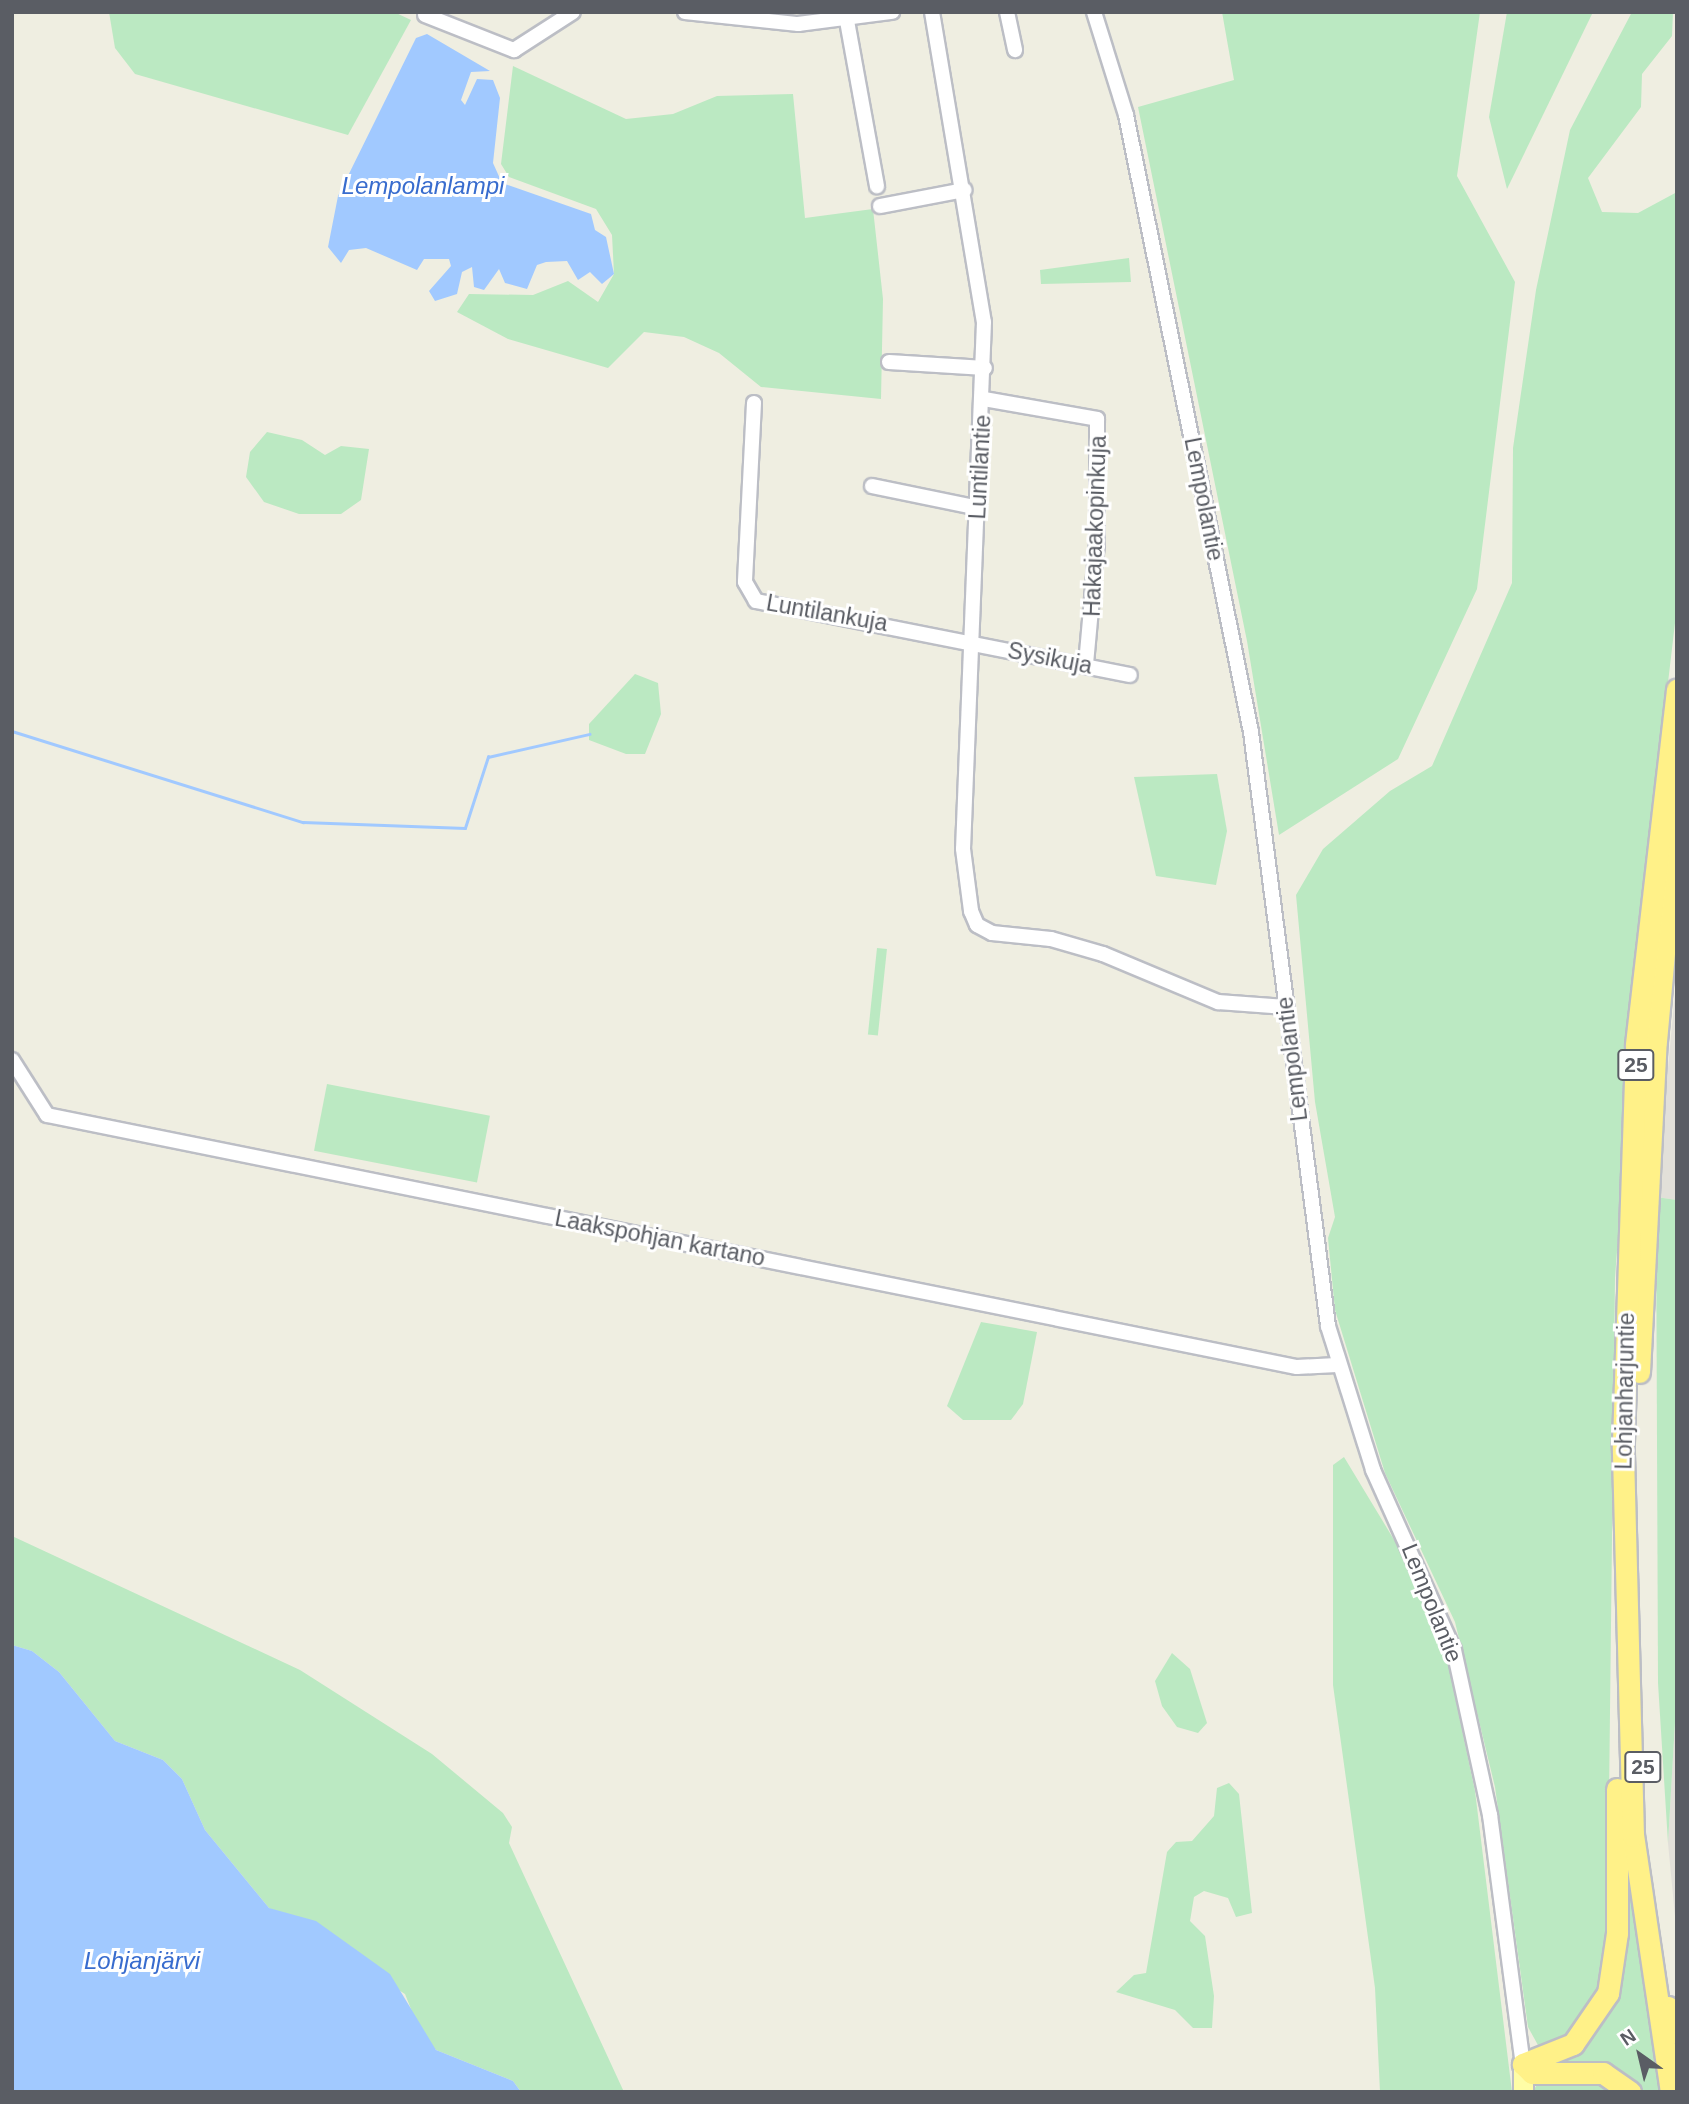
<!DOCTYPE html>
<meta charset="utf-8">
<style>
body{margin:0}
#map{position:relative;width:1689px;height:2104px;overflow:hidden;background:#efeee1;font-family:Helvetica,sans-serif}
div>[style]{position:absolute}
.industrial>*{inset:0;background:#e2e0d9}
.green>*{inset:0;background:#bbe9c2;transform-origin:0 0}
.water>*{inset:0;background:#a1c9ff}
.stream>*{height:2.5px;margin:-1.25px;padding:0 1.25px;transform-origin:1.25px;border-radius:1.25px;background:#a1c9ff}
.roads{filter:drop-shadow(2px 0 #bcbec5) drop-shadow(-2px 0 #bcbec5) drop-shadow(0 2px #bcbec5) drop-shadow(0 -2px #bcbec5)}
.minor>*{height:14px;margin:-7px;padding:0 7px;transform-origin:7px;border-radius:7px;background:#fff}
.major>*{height:19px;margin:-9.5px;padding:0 9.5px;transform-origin:9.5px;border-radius:9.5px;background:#fffda6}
.highway>*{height:21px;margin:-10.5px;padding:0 10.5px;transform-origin:10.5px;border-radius:10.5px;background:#fff188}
span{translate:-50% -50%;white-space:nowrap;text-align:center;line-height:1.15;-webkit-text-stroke:6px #fff;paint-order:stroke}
.shield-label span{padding:2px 5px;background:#fff;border:2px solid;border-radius:5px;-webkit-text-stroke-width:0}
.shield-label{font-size:21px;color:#5a5d64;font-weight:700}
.street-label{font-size:23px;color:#5a5d64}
.water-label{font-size:24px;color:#386cce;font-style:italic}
.frame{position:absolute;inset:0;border:14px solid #5a5d64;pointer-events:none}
.north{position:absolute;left:1605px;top:2020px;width:70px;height:70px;-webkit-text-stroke:5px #fff;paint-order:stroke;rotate:326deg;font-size:19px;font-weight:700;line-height:28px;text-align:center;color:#5a5d64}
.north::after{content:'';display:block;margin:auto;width:24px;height:32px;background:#5a5d64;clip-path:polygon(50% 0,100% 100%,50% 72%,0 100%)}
</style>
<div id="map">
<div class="industrial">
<div style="clip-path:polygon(1677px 972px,1677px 1200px,1656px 1197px)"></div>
<div style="clip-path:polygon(1677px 1688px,1677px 1937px,1668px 1843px)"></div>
</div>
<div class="green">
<div style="clip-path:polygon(109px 12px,394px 12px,411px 20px,348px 135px,135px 74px,115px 48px)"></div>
<div style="clip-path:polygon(1222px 12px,1480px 12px,1457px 176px,1515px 282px,1477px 589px,1398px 759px,1279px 835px,1247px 641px,1138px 107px,1234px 80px)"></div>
<div style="clip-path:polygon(1507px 12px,1593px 12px,1507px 189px,1489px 117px)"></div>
<div style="clip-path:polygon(1632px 12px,1673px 12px,1672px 36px,1642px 74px,1641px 107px,1588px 178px,1602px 212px,1638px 213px,1677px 192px,1677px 606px,1644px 887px,1615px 1278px,1607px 1973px,1578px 2031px,1539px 2047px,1528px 2027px,1495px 1787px,1455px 1622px,1385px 1473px,1335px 1310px,1328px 1238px,1335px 1217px,1315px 1102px,1296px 895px,1323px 849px,1390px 791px,1432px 766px,1512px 583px,1513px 448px,1536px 290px,1570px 130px)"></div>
<div style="clip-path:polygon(513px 66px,626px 119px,673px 114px,717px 96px,793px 94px,805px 218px,873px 209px,883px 299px,881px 399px,761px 387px,719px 353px,684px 337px,644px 332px,608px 368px,508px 339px,457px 312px,469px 294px,533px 295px,568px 281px,598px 302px,614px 274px,612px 235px,596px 209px,509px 177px,501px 164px)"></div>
<div style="clip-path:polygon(1129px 258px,1131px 282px,1041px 284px,1040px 270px)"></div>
<div style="clip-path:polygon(267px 432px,302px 440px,325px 455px,341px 446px,369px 449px,361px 500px,341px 514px,299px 514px,264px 502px,246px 477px,250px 452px)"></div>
<div style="clip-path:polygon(635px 674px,658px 683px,661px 714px,645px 754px,626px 754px,589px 740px,589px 724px)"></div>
<div style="clip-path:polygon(1217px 774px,1227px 831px,1216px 885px,1156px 876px,1134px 777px)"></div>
<div style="left:877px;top:948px;width:10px;height:87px;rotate:6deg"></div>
<div style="left:327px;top:1084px;width:166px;height:68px;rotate:11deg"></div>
<div style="clip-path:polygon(1656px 1197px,1677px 1200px,1677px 1688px,1668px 1843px,1658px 1683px)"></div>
<div style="clip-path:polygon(981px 1322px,1037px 1332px,1023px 1404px,1011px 1420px,963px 1420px,947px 1406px)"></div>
<div style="clip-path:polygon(1344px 1457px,1399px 1548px,1447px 1659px,1475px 1791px,1512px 2092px,1380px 2092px,1375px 1988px,1333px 1685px,1333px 1465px)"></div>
<div style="clip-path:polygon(12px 1536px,300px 1670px,432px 1754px,503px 1813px,512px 1827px,509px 1843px,624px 2092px,521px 2092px,513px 2081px,436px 2050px,419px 2029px,405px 1994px,269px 1908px,205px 1830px,182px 1779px,163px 1760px,115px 1741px,59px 1672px,32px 1651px,12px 1645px)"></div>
<div style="clip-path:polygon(1172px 1653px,1190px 1669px,1207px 1723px,1198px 1733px,1177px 1727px,1162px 1706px,1155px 1681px)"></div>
<div style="clip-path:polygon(1229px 1783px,1239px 1794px,1252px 1913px,1236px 1917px,1228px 1898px,1204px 1891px,1194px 1897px,1190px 1921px,1205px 1936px,1214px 1996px,1212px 2028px,1193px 2028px,1175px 2010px,1116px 1992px,1134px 1975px,1146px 1973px,1167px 1852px,1176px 1842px,1192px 1841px,1214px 1816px,1217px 1788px)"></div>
<div style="clip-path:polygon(1623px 1831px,1662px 2092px,1638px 2092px,1543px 2066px,1602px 2017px)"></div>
<div style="clip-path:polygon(1542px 2078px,1596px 2078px,1619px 2092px,1532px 2092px)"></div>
</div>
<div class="water">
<div style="clip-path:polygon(427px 34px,490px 71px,471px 72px,461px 100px,465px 105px,477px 79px,493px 80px,500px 98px,493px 163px,502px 183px,591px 214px,595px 230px,606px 237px,614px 274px,602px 284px,590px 272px,578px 280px,567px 261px,546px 262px,537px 265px,527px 289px,505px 283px,499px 269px,484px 290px,474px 287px,472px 267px,462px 272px,457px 294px,435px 301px,429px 291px,451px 266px,449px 259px,424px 259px,417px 270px,366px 248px,349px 250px,341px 263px,328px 247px,338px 196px,416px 38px)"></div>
<div style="clip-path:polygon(12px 1645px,32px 1651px,59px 1672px,115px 1741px,163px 1760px,182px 1779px,205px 1830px,269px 1908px,316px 1921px,390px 1974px,436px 2050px,513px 2081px,521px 2092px,12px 2092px)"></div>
</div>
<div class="stream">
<div style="left:12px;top:731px;width:305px;rotate:17.4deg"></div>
<div style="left:303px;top:822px;width:162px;rotate:2.1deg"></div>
<div style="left:465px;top:828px;width:75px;rotate:-72.1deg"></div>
<div style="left:488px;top:757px;width:104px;rotate:-12.8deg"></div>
</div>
<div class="roads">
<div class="minor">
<div style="left:685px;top:12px;width:114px;rotate:6.1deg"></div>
<div style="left:798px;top:24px;width:95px;rotate:-7.3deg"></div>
<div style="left:932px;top:12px;width:314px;rotate:80.5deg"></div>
<div style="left:984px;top:322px;width:527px;rotate:92.28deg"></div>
<div style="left:963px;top:849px;width:63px;rotate:82.6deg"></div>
<div style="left:971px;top:911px;width:15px;rotate:67deg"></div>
<div style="left:977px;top:925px;width:17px;rotate:28deg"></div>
<div style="left:992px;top:933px;width:59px;rotate:5.8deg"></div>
<div style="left:1051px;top:939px;width:54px;rotate:16.1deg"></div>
<div style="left:1103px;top:954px;width:125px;rotate:22.7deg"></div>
<div style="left:1218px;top:1002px;width:68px;rotate:4.2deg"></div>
<div style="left:1007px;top:12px;width:39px;rotate:78deg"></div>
<div style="left:1094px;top:12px;width:108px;rotate:72.7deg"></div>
<div style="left:1126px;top:115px;width:630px;rotate:78.55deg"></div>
<div style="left:1251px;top:732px;width:599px;rotate:82.61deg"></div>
<div style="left:1328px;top:1326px;width:151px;rotate:72.6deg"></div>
<div style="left:1373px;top:1470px;width:197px;rotate:65.8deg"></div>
<div style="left:1454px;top:1650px;width:169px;rotate:77.7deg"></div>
<div style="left:1490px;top:1815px;width:251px;rotate:82.5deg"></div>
<div style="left:425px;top:15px;width:96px;rotate:21.5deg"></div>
<div style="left:514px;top:50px;width:70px;rotate:-32.8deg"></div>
<div style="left:847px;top:21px;width:168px;rotate:79.7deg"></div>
<div style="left:880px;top:206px;width:86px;rotate:-10.8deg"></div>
<div style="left:889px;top:362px;width:96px;rotate:3.6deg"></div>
<div style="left:984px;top:399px;width:115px;rotate:10deg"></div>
<div style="left:1097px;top:419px;width:124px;rotate:90deg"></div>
<div style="left:1097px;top:543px;width:122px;rotate:95.2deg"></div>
<div style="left:754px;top:403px;width:179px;rotate:92.9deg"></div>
<div style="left:745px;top:582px;width:22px;rotate:60deg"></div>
<div style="left:756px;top:601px;width:381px;rotate:11.2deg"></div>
<div style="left:872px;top:486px;width:109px;rotate:11.6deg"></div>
<div style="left:12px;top:1060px;width:65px;rotate:57.5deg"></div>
<div style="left:47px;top:1115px;width:1275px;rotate:11.4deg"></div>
<div style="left:1297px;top:1367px;width:40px;rotate:-2.9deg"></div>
</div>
<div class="major">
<div style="left:1523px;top:2092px;width:28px;rotate:-90deg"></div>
</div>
<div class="highway">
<div style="left:1639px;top:1372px;width:331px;rotate:-87.1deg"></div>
<div style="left:1656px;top:1041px;width:233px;rotate:-84.8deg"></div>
<div style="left:1617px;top:1789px;width:144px;rotate:90deg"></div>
<div style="left:1617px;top:1933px;width:61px;rotate:98.5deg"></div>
<div style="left:1608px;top:1993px;width:62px;rotate:124.5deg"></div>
<div style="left:1573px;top:2044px;width:54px;rotate:158.2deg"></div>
<div style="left:1523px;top:2064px;width:13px;rotate:45deg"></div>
<div style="left:1532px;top:2073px;width:71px"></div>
<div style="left:1603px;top:2073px;width:33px;rotate:35deg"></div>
<div style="left:1668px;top:2007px;width:27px;rotate:70deg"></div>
<div style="left:1671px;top:2092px;width:259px;rotate:-98.4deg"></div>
<div style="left:1633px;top:1836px;width:394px;rotate:-91.5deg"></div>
<div style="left:1623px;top:1442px;width:398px;rotate:-88.1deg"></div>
<div style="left:1636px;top:1044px;width:357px;rotate:-83.4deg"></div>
</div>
</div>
<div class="shield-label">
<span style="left:1636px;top:1065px">25</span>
<span style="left:1643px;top:1767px">25</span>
</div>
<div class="street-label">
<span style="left:980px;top:467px;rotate:-87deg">Luntilantie</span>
<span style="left:1204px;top:499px;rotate:79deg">Lempolantie</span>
<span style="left:1095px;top:526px;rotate:-88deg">Hakajaakopinkuja</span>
<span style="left:827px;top:613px;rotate:10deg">Luntilankuja</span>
<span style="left:1050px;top:658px;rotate:11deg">Sysikuja</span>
<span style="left:1292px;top:1059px;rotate:-97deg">Lempolantie</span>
<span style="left:660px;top:1238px;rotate:11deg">Laakspohjan kartano</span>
<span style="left:1625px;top:1391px;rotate:-89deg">Lohjanharjuntie</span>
<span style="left:1432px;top:1603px;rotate:68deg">Lempolantie</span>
</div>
<div class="water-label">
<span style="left:423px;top:186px">Lempolanlampi</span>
<span style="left:142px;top:1961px">Lohjanjärvi</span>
</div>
<div class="frame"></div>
<div class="north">N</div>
</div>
